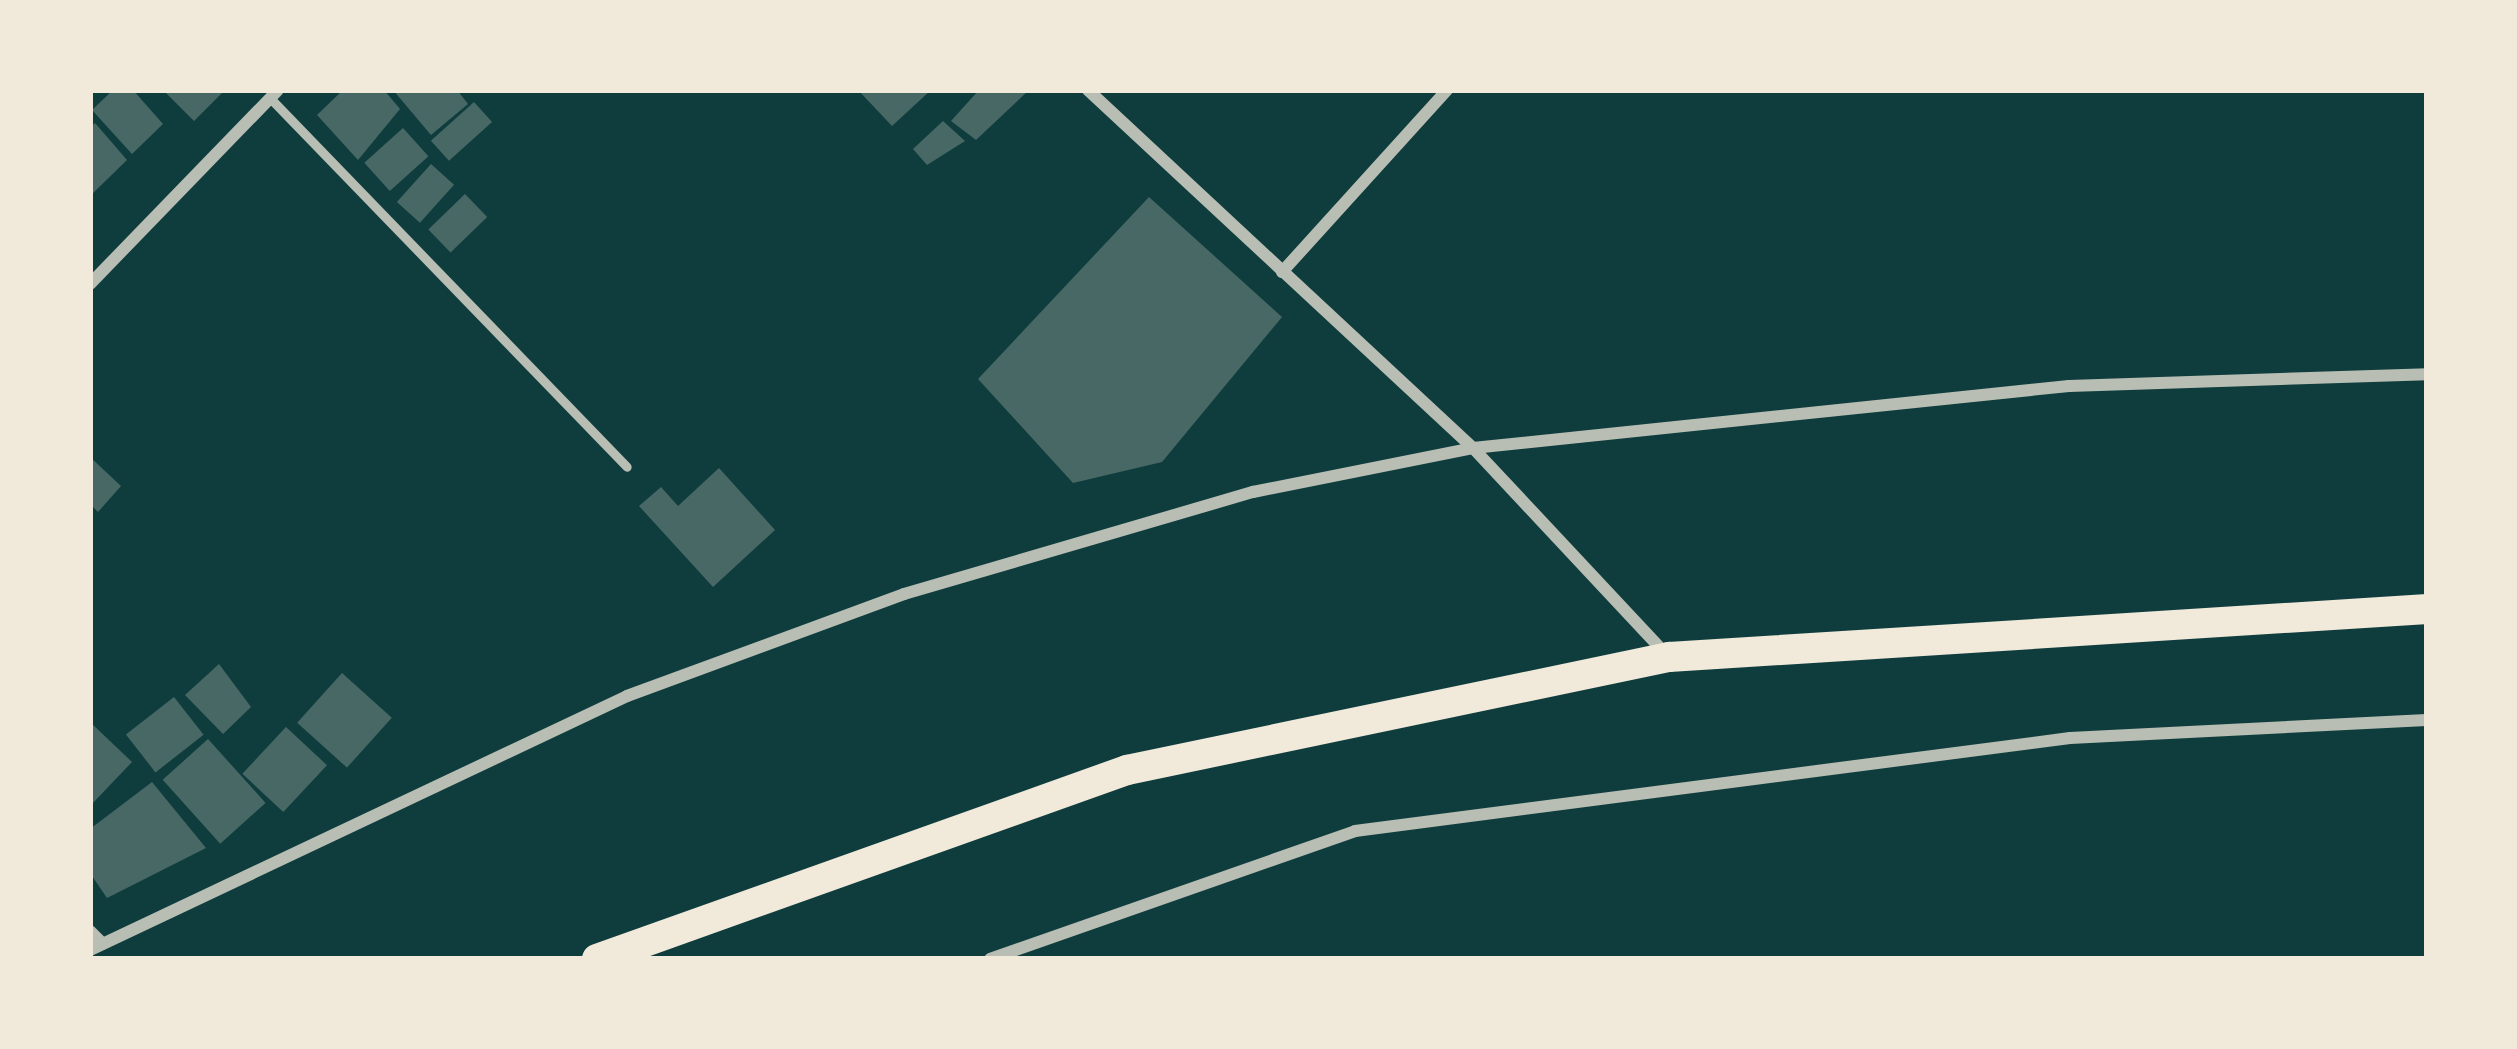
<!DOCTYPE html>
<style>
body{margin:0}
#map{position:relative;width:2517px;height:1049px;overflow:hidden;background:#0f3d3e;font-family:"Nunito Sans",sans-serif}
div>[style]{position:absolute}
.building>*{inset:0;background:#486865;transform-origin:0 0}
.service>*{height:9px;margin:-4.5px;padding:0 4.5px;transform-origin:4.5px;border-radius:4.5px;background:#b8beb3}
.minor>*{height:12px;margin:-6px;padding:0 6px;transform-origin:6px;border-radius:6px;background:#b8beb3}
.primary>*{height:30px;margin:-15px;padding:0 15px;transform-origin:15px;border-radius:15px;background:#f1e9da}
span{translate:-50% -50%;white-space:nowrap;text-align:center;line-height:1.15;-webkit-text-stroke:9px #f1e9da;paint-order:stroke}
.frame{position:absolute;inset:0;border:93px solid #f1e9da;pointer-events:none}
</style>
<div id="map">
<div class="building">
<div style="clip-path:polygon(113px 90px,133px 90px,163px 124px,132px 154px,92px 110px)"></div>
<div style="clip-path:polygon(163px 90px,225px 90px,194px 121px)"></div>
<div style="clip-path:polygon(343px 90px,384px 90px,400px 109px,358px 160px,317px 115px)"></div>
<div style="clip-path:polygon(393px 90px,457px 90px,468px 104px,431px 135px)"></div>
<div style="clip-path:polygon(858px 90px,931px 90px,892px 126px)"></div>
<div style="clip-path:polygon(979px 90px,1029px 90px,976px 140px,951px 121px)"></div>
<div style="left:474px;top:102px;width:27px;height:58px;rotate:48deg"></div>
<div style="clip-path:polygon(943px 121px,965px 141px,927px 165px,913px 149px)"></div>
<div style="clip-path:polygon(95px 123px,127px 160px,90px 196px,90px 128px)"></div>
<div style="left:403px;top:128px;width:38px;height:52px;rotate:48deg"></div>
<div style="left:431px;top:164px;width:31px;height:51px;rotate:42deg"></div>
<div style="left:465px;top:194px;width:32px;height:51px;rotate:46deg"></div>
<div style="clip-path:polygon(1149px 197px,1282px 317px,1162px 462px,1073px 483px,978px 379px)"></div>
<div style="clip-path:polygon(90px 457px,121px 486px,98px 512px,90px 504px)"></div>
<div style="clip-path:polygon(719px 468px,775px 530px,713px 587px,639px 506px,661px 487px,678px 506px)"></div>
<div style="clip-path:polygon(219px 664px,251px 707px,223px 734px,185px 695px)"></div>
<div style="left:342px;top:673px;width:67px;height:67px;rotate:42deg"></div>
<div style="left:174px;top:697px;width:48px;height:61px;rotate:52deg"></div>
<div style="clip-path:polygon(90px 722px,132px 762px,90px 806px)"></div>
<div style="left:286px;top:727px;width:56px;height:64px;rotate:43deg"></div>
<div style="left:208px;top:739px;width:86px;height:61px;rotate:48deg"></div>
<div style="clip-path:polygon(152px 782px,206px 848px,107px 898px,90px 873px,90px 829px)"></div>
</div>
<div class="service">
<div style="left:270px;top:98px;width:513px;rotate:45.95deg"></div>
</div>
<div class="minor">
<div style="left:1088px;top:90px;width:526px;rotate:42.92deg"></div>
<div style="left:1473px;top:448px;width:284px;rotate:46.9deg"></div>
<div style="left:1282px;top:272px;width:246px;rotate:-47.8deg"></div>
<div style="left:90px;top:284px;width:270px;rotate:-45.9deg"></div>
<div style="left:90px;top:931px;width:18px;rotate:45deg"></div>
<div style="left:90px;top:950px;width:594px;rotate:-25.31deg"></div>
<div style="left:627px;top:696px;width:295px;rotate:-20.2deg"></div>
<div style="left:904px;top:594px;width:364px;rotate:-16.3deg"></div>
<div style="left:1253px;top:492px;width:224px;rotate:-11.3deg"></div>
<div style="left:1473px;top:448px;width:599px;rotate:-5.94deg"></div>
<div style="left:2069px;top:386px;width:358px;rotate:-1.9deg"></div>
<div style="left:990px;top:959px;width:387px;rotate:-19.3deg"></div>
<div style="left:1355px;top:831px;width:721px;rotate:-7.41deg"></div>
<div style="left:2070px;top:738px;width:357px;rotate:-2.9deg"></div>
</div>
<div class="primary">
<div style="left:597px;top:959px;width:563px;rotate:-19.63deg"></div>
<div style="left:1127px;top:770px;width:554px;rotate:-11.78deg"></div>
<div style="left:1669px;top:657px;width:760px;rotate:-3.62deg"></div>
</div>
<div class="frame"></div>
</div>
